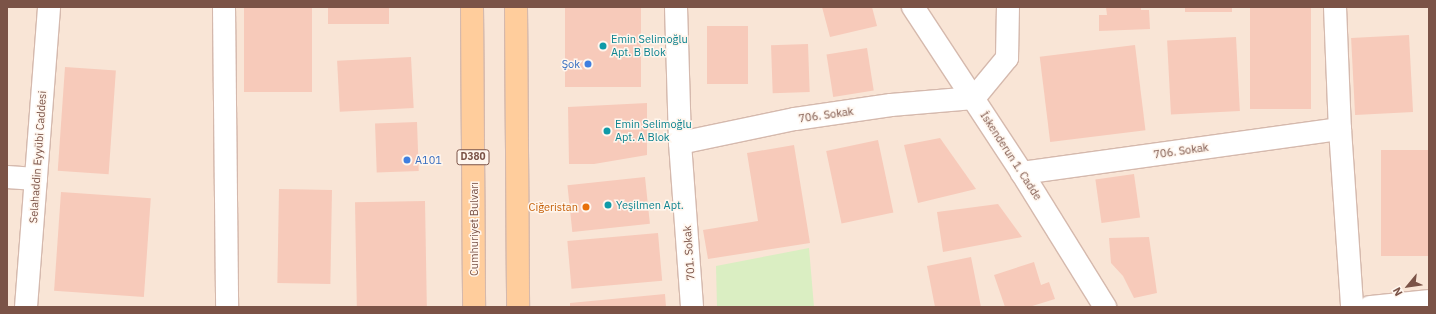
<!DOCTYPE html>
<meta charset="utf-8">
<style>
body{margin:0}
#map{position:relative;width:1436px;height:314px;overflow:hidden;background:#fef2e6;font-family:"IBM Plex Sans",sans-serif}
div>[style]{position:absolute}
.residential>*{inset:0;background:#f9e5d6;transform-origin:0 0}
.green>*{inset:0;background:#daeec2}
.building>*{inset:0;background:#f7caba;transform-origin:0 0}
.roads{filter:drop-shadow(1px 0 #d5b9ad) drop-shadow(-1px 0 #d5b9ad) drop-shadow(0 1px #d5b9ad) drop-shadow(0 -1px #d5b9ad)}
.minor>*{height:22px;margin:-11px;padding:0 11px;transform-origin:11px;border-radius:11px;background:#fff}
.tertiary>*{height:22px;margin:-11px;padding:0 11px;transform-origin:11px;border-radius:11px;background:#fff}
.primary>*{height:22px;margin:-11px;padding:0 11px;transform-origin:11px;border-radius:11px;background:#ffcd9c}
.dots>*{width:11px;height:11px;translate:-50% -50%;box-sizing:border-box;border:2px solid #fff6ee;border-radius:50%}
span{translate:-50% -50%;white-space:nowrap;text-align:center;line-height:1.15;-webkit-text-stroke:3px #fff6ee;paint-order:stroke}
.shield-label span{padding:1px 3px;background:#fff6ee;border:1px solid;border-radius:3px;-webkit-text-stroke-width:0}
.shield-label{font-size:10px;color:#7b5347;font-weight:700}
.culture-label{font-size:11px;color:#0d838f}
.left{translate:0 -50%;text-align:left}
.shop-label{font-size:11px;color:#366cbe}
.right{translate:-100% -50%;text-align:right}
.street-label{font-size:11px;color:#7b5347}
.food-label{font-size:11px;color:#c56008}
.frame{position:absolute;inset:0;border:8px solid #7b5347;pointer-events:none}
.north{position:absolute;left:1388px;top:266px;width:40px;height:40px;-webkit-text-stroke:3px #fff6ee;paint-order:stroke;rotate:241deg;font-size:11px;font-weight:700;line-height:16px;text-align:center;color:#7b5347}
.north::after{content:'';display:block;margin:auto;width:14px;height:18px;background:#7b5347;clip-path:polygon(50% 0,100% 100%,50% 72%,0 100%)}
</style>
<div id="map">
<div class="residential">
<div style="left:7px;top:7px;width:1422px;height:300px"></div>
</div>
<div class="green">
<div style="clip-path:polygon(809px 248px,814px 307px,717px 307px,716px 266px)"></div>
</div>
<div class="building">
<div style="left:244px;top:7px;width:68px;height:85px"></div>
<div style="left:328px;top:7px;width:61px;height:17px"></div>
<div style="left:565px;top:7px;width:76px;height:80px"></div>
<div style="clip-path:polygon(822px 7px,872px 7px,877px 26px,830px 37px)"></div>
<div style="clip-path:polygon(1106px 7px,1141px 7px,1141px 10px,1149px 10px,1150px 29px,1099px 31px,1099px 15px,1107px 15px)"></div>
<div style="left:1185px;top:7px;width:47px;height:5px"></div>
<div style="left:1250px;top:7px;width:61px;height:102px"></div>
<div style="left:707px;top:26px;width:41px;height:58px"></div>
<div style="left:1409px;top:35px;width:77px;height:58px;rotate:87deg"></div>
<div style="left:1236px;top:37px;width:74px;height:69px;rotate:87deg"></div>
<div style="left:808px;top:44px;width:48px;height:37px;rotate:88deg"></div>
<div style="left:1135px;top:45px;width:86px;height:96px;rotate:83deg"></div>
<div style="left:867px;top:48px;width:43px;height:41px;rotate:81deg"></div>
<div style="left:411px;top:57px;width:51px;height:74px;rotate:87deg"></div>
<div style="left:65px;top:67px;width:51px;height:104px;rotate:4deg"></div>
<div style="clip-path:polygon(647px 103px,647px 155px,594px 164px,569px 164px,568px 107px)"></div>
<div style="left:417px;top:122px;width:49px;height:42px;rotate:88deg"></div>
<div style="clip-path:polygon(940px 138px,976px 189px,918px 203px,904px 145px)"></div>
<div style="left:878px;top:140px;width:74px;height:53px;rotate:78deg"></div>
<div style="clip-path:polygon(794px 145px,810px 243px,708px 259px,703px 230px,758px 221px,747px 153px)"></div>
<div style="left:1429px;top:150px;width:106px;height:48px;rotate:90deg"></div>
<div style="left:1134px;top:174px;width:44px;height:39px;rotate:82deg"></div>
<div style="left:645px;top:177px;width:47px;height:78px;rotate:84deg"></div>
<div style="left:279px;top:189px;width:53px;height:94px;rotate:1deg"></div>
<div style="left:61px;top:192px;width:90px;height:99px;rotate:4deg"></div>
<div style="left:425px;top:201px;width:106px;height:70px;rotate:89deg"></div>
<div style="clip-path:polygon(998px 204px,1022px 237px,943px 252px,937px 212px)"></div>
<div style="left:658px;top:233px;width:48px;height:91px;rotate:85deg"></div>
<div style="clip-path:polygon(1149px 237px,1157px 293px,1134px 298px,1123px 276px,1111px 263px,1109px 238px)"></div>
<div style="clip-path:polygon(971px 257px,981px 307px,935px 307px,927px 266px)"></div>
<div style="clip-path:polygon(1034px 262px,1041px 285px,1049px 282px,1055px 299px,1029px 307px,1005px 307px,994px 275px)"></div>
<div style="clip-path:polygon(665px 294px,666px 307px,570px 307px,570px 303px)"></div>
</div>
<div class="roads">
<div class="minor">
<div style="left:224px;top:7px;width:300px;rotate:89.4deg"></div>
<div style="left:676px;top:7px;width:136px;rotate:88.3deg"></div>
<div style="left:680px;top:143px;width:164px;rotate:85.8deg"></div>
<div style="left:1335px;top:7px;width:122px;rotate:87.7deg"></div>
<div style="left:1340px;top:129px;width:178px;rotate:86.1deg"></div>
<div style="left:680px;top:143px;width:117px;rotate:-11.8deg"></div>
<div style="left:795px;top:119px;width:97px;rotate:-8.3deg"></div>
<div style="left:891px;top:105px;width:83px;rotate:-4.8deg"></div>
<div style="left:974px;top:98px;width:52px;rotate:-50.5deg"></div>
<div style="left:1007px;top:58px;width:51px;rotate:-88.9deg"></div>
<div style="left:1022px;top:173px;width:321px;rotate:-7.9deg"></div>
<div style="left:7px;top:177px;width:29px;rotate:4deg"></div>
<div style="left:1370px;top:307px;width:59px;rotate:-5.8deg"></div>
</div>
<div class="tertiary">
<div style="left:913px;top:7px;width:199px;rotate:56.7deg"></div>
<div style="left:1022px;top:173px;width:158px;rotate:58.2deg"></div>
<div style="left:26px;top:307px;width:301px;rotate:-85.6deg"></div>
</div>
<div class="primary">
<div style="left:472px;top:7px;width:300px;rotate:89.6deg"></div>
<div style="left:516px;top:7px;width:300px;rotate:89.6deg"></div>
</div>
</div>
<div class="dots">
<div style="left:603px;top:46px;background:#0f9aa8"></div>
<div style="left:588px;top:64px;background:#3f7fe0"></div>
<div style="left:607px;top:131px;background:#0f9aa8"></div>
<div style="left:407px;top:160px;background:#3f7fe0"></div>
<div style="left:608px;top:205px;background:#0f9aa8"></div>
<div style="left:586px;top:207px;background:#e8710a"></div>
</div>
<div class="shield-label">
<span style="left:473px;top:157px">D380</span>
</div>
<div class="culture-label">
<span class="left" style="left:611px;top:46px">Emin Selimoğlu<br>Apt. B Blok</span>
<span class="left" style="left:615px;top:131px">Emin Selimoğlu<br>Apt. A Blok</span>
<span class="left" style="left:616px;top:205px">Yeşilmen Apt.</span>
</div>
<div class="shop-label">
<span class="right" style="left:580px;top:64px">Şok</span>
<span class="left" style="left:415px;top:160px">A101</span>
</div>
<div class="street-label">
<span style="left:826px;top:115px;rotate:-8deg">706. Sokak</span>
<span style="left:1181px;top:151px;rotate:-8deg">706. Sokak</span>
<span style="left:1011px;top:156px;rotate:57deg">İskenderun 1. Cadde</span>
<span style="left:38px;top:157px;rotate:-86deg">Selahaddin Eyyübi Caddesi</span>
<span style="left:474px;top:229px;rotate:-90deg">Cumhuriyet Bulvarı</span>
<span style="left:689px;top:253px;rotate:-94deg">701. Sokak</span>
</div>
<div class="food-label">
<span class="right" style="left:578px;top:207px">Ciğeristan</span>
</div>
<div class="frame"></div>
<div class="north">N</div>
</div>
